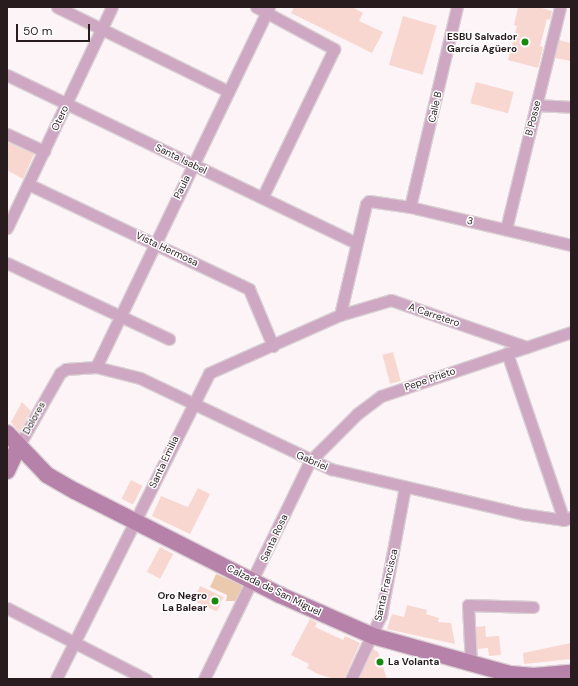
<!DOCTYPE html>
<meta charset="utf-8">
<style>
body{margin:0}
#map{position:relative;width:578px;height:686px;overflow:hidden;background:#fcf4f6;font-family:"DM Sans",sans-serif}
div>[style]{position:absolute}
.green>*{inset:0;background:#ebc9ae}
.building>*{inset:0;background:#f8d7d0;transform-origin:0 0}
.roads{filter:drop-shadow(1px 0 #dad1d4) drop-shadow(-1px 0 #dad1d4) drop-shadow(0 1px #dad1d4) drop-shadow(0 -1px #dad1d4)}
.street>*{height:11px;margin:-5.5px;padding:0 5.5px;transform-origin:5.5px;border-radius:5.5px;background:#cea8c3}
.secondary>*{height:16px;margin:-8px;padding:0 8px;transform-origin:8px;border-radius:8px;background:#b782a9}
.dots>*{width:11px;height:11px;translate:-50% -50%;box-sizing:border-box;border:2px solid #fff;border-radius:50%}
span{translate:-50% -50%;white-space:nowrap;text-align:center;line-height:1.15;-webkit-text-stroke:3px #fff;paint-order:stroke}
.poi-label{font-size:10px;color:#291c1f;font-weight:700}
.right{translate:-100% -50%;text-align:right}
.left{translate:0 -50%;text-align:left}
.street-label{font-size:10px;color:#291c1f}
.frame{position:absolute;inset:0;border:8px solid #291c1f;pointer-events:none}
.scale{position:absolute;left:16px;top:24px;width:74px;height:18px;box-sizing:border-box;border:2px solid #291c1f;border-top:0;padding-left:5px;font-size:12px;line-height:14px;white-space:nowrap;color:#291c1f;-webkit-text-stroke:3px #fff;paint-order:stroke}
</style>
<div id="map">
<div class="green">
<div style="clip-path:polygon(216px 574px,242px 585px,244px 590px,236px 601px,226px 601px,227px 595px,210px 587px)"></div>
</div>
<div class="building">
<div style="clip-path:polygon(294px 7px,352px 7px,363px 13px,359px 21px,383px 32px,372px 53px,291px 13px)"></div>
<div style="clip-path:polygon(518px 7px,538px 7px,552px 11px,550px 20px,547px 19px,540px 46px,543px 47px,538px 68px,508px 60px,517px 26px,514px 25px)"></div>
<div style="left:403px;top:16px;width:35px;height:51px;rotate:16deg"></div>
<div style="clip-path:polygon(559px 40px,571px 43px,571px 61px,555px 58px)"></div>
<div style="left:476px;top:82px;width:39px;height:22px;rotate:15deg"></div>
<div style="clip-path:polygon(7px 142px,34px 154px,23px 179px,7px 170px)"></div>
<div style="left:393px;top:352px;width:30px;height:11px;rotate:75deg"></div>
<div style="clip-path:polygon(22px 402px,31px 411px,19px 432px,11px 422px)"></div>
<div style="left:131px;top:480px;width:13px;height:21px;rotate:27deg"></div>
<div style="clip-path:polygon(198px 488px,210px 494px,190px 534px,152px 516px,161px 496px,188px 507px)"></div>
<div style="left:160px;top:547px;width:15px;height:28px;rotate:28deg"></div>
<div style="left:200px;top:586px;width:26px;height:16px;rotate:25deg"></div>
<div style="clip-path:polygon(407px 605px,427px 610px,426px 614px,439px 618px,438px 622px,451px 623px,455px 644px,387px 629px,392px 614px,404px 617px)"></div>
<div style="clip-path:polygon(310px 619px,317px 623px,315px 627px,343px 640px,345px 636px,360px 643px,344px 679px,334px 679px,318px 674px,307px 668px,309px 664px,291px 655px)"></div>
<div style="clip-path:polygon(485px 626px,486px 637px,499px 636px,501px 655px,489px 656px,488px 648px,477px 649px,476px 627px)"></div>
<div style="clip-path:polygon(571px 643px,571px 659px,524px 664px,523px 653px)"></div>
<div style="clip-path:polygon(373px 649px,378px 652px,387px 679px,359px 679px)"></div>
</div>
<div class="roads">
<div class="street">
<div style="left:57px;top:7px;width:191px;rotate:26.2deg"></div>
<div style="left:256px;top:7px;width:89px;rotate:28.3deg"></div>
<div style="left:334px;top:49px;width:165px;rotate:115.8deg"></div>
<div style="left:7px;top:75px;width:387px;rotate:25.7deg"></div>
<div style="left:536px;top:105px;width:35px;rotate:3deg"></div>
<div style="left:7px;top:134px;width:41px;rotate:24.7deg"></div>
<div style="left:28px;top:184px;width:245px;rotate:25.4deg"></div>
<div style="left:249px;top:289px;width:62px;rotate:67.2deg"></div>
<div style="left:410px;top:207px;width:205px;rotate:-76.8deg"></div>
<div style="left:7px;top:228px;width:245px;rotate:-64.6deg"></div>
<div style="left:506px;top:229px;width:228px;rotate:-76.3deg"></div>
<div style="left:7px;top:263px;width:179px;rotate:25.1deg"></div>
<div style="left:340px;top:315px;width:114px;rotate:-76.8deg"></div>
<div style="left:366px;top:204px;width:4px;rotate:-45deg"></div>
<div style="left:369px;top:201px;width:41px;rotate:8.3deg"></div>
<div style="left:410px;top:207px;width:165px;rotate:13.3deg"></div>
<div style="left:507px;top:353px;width:176px;rotate:71.2deg"></div>
<div style="left:96px;top:367px;width:399px;rotate:-64.3deg"></div>
<div style="left:18px;top:447px;width:85px;rotate:-60.4deg"></div>
<div style="left:60px;top:373px;width:7px;rotate:-34deg"></div>
<div style="left:66px;top:369px;width:30px;rotate:-4deg"></div>
<div style="left:96px;top:367px;width:45px;rotate:14deg"></div>
<div style="left:140px;top:378px;width:212px;rotate:25.5deg"></div>
<div style="left:331px;top:469px;width:197px;rotate:13.2deg"></div>
<div style="left:523px;top:514px;width:41px;rotate:8.3deg"></div>
<div style="left:564px;top:520px;width:8px;rotate:-23deg"></div>
<div style="left:7px;top:608px;width:156px;rotate:27.1deg"></div>
<div style="left:471px;top:664px;width:59px;rotate:-92.9deg"></div>
<div style="left:468px;top:605px;width:65px;rotate:1.8deg"></div>
<div style="left:56px;top:679px;width:342px;rotate:-63.4deg"></div>
<div style="left:209px;top:373px;width:143px;rotate:-23.9deg"></div>
<div style="left:340px;top:315px;width:53px;rotate:-16.4deg"></div>
<div style="left:391px;top:300px;width:144px;rotate:19.1deg"></div>
<div style="left:204px;top:679px;width:242px;rotate:-64.1deg"></div>
<div style="left:310px;top:461px;width:66px;rotate:-45deg"></div>
<div style="left:357px;top:414px;width:30px;rotate:-37deg"></div>
<div style="left:381px;top:396px;width:200px;rotate:-18.6deg"></div>
<div style="left:351px;top:679px;width:71px;rotate:-64.9deg"></div>
<div style="left:381px;top:615px;width:130px;rotate:-79.4deg"></div>
</div>
<div class="secondary">
<div style="left:7px;top:433px;width:58px;rotate:46.4deg"></div>
<div style="left:47px;top:475px;width:32px;rotate:30deg"></div>
<div style="left:75px;top:491px;width:230px;rotate:26.9deg"></div>
<div style="left:280px;top:595px;width:102px;rotate:23.8deg"></div>
<div style="left:373px;top:636px;width:142px;rotate:15.5deg"></div>
<div style="left:510px;top:674px;width:24px;rotate:5deg"></div>
<div style="left:534px;top:676px;width:37px;rotate:-5deg"></div>
<div style="left:7px;top:471px;width:26px;rotate:-65deg"></div>
</div>
</div>
<div class="dots">
<div style="left:525px;top:42px;background:#158a0e"></div>
<div style="left:215px;top:601px;background:#158a0e"></div>
<div style="left:380px;top:662px;background:#158a0e"></div>
</div>
<div class="poi-label">
<span class="right" style="left:517px;top:42px">ESBU Salvador<br>García Agüero</span>
<span class="right" style="left:207px;top:601px">Oro Negro<br>La Balear</span>
<span class="left" style="left:388px;top:662px">La Volanta</span>
</div>
<div class="street-label">
<span style="left:435px;top:107px;rotate:-77deg">Calle B</span>
<span style="left:60px;top:118px;rotate:-65deg">Otero</span>
<span style="left:533px;top:118px;rotate:-76deg">B Posse</span>
<span style="left:181px;top:159px;rotate:26deg">Santa Isabel</span>
<span style="left:182px;top:187px;rotate:-64deg">Paula</span>
<span style="left:470px;top:221px;rotate:13deg">3</span>
<span style="left:167px;top:249px;rotate:25deg">Vista Hermosa</span>
<span style="left:434px;top:315px;rotate:19deg">A Carretero</span>
<span style="left:430px;top:379px;rotate:-19deg">Pepe Prieto</span>
<span style="left:34px;top:418px;rotate:-61deg">Dolores</span>
<span style="left:312px;top:461px;rotate:24deg">Gabriel</span>
<span style="left:164px;top:462px;rotate:-65deg">Santa Emilia</span>
<span style="left:274px;top:538px;rotate:-65deg">Santa Rosa</span>
<span style="left:386px;top:585px;rotate:-77deg">Santa Francisca</span>
<span style="left:274px;top:590px;rotate:26deg">Calzada de San Miguel</span>
</div>
<div class="frame"></div>
<div class="scale">50 m</div>
</div>
